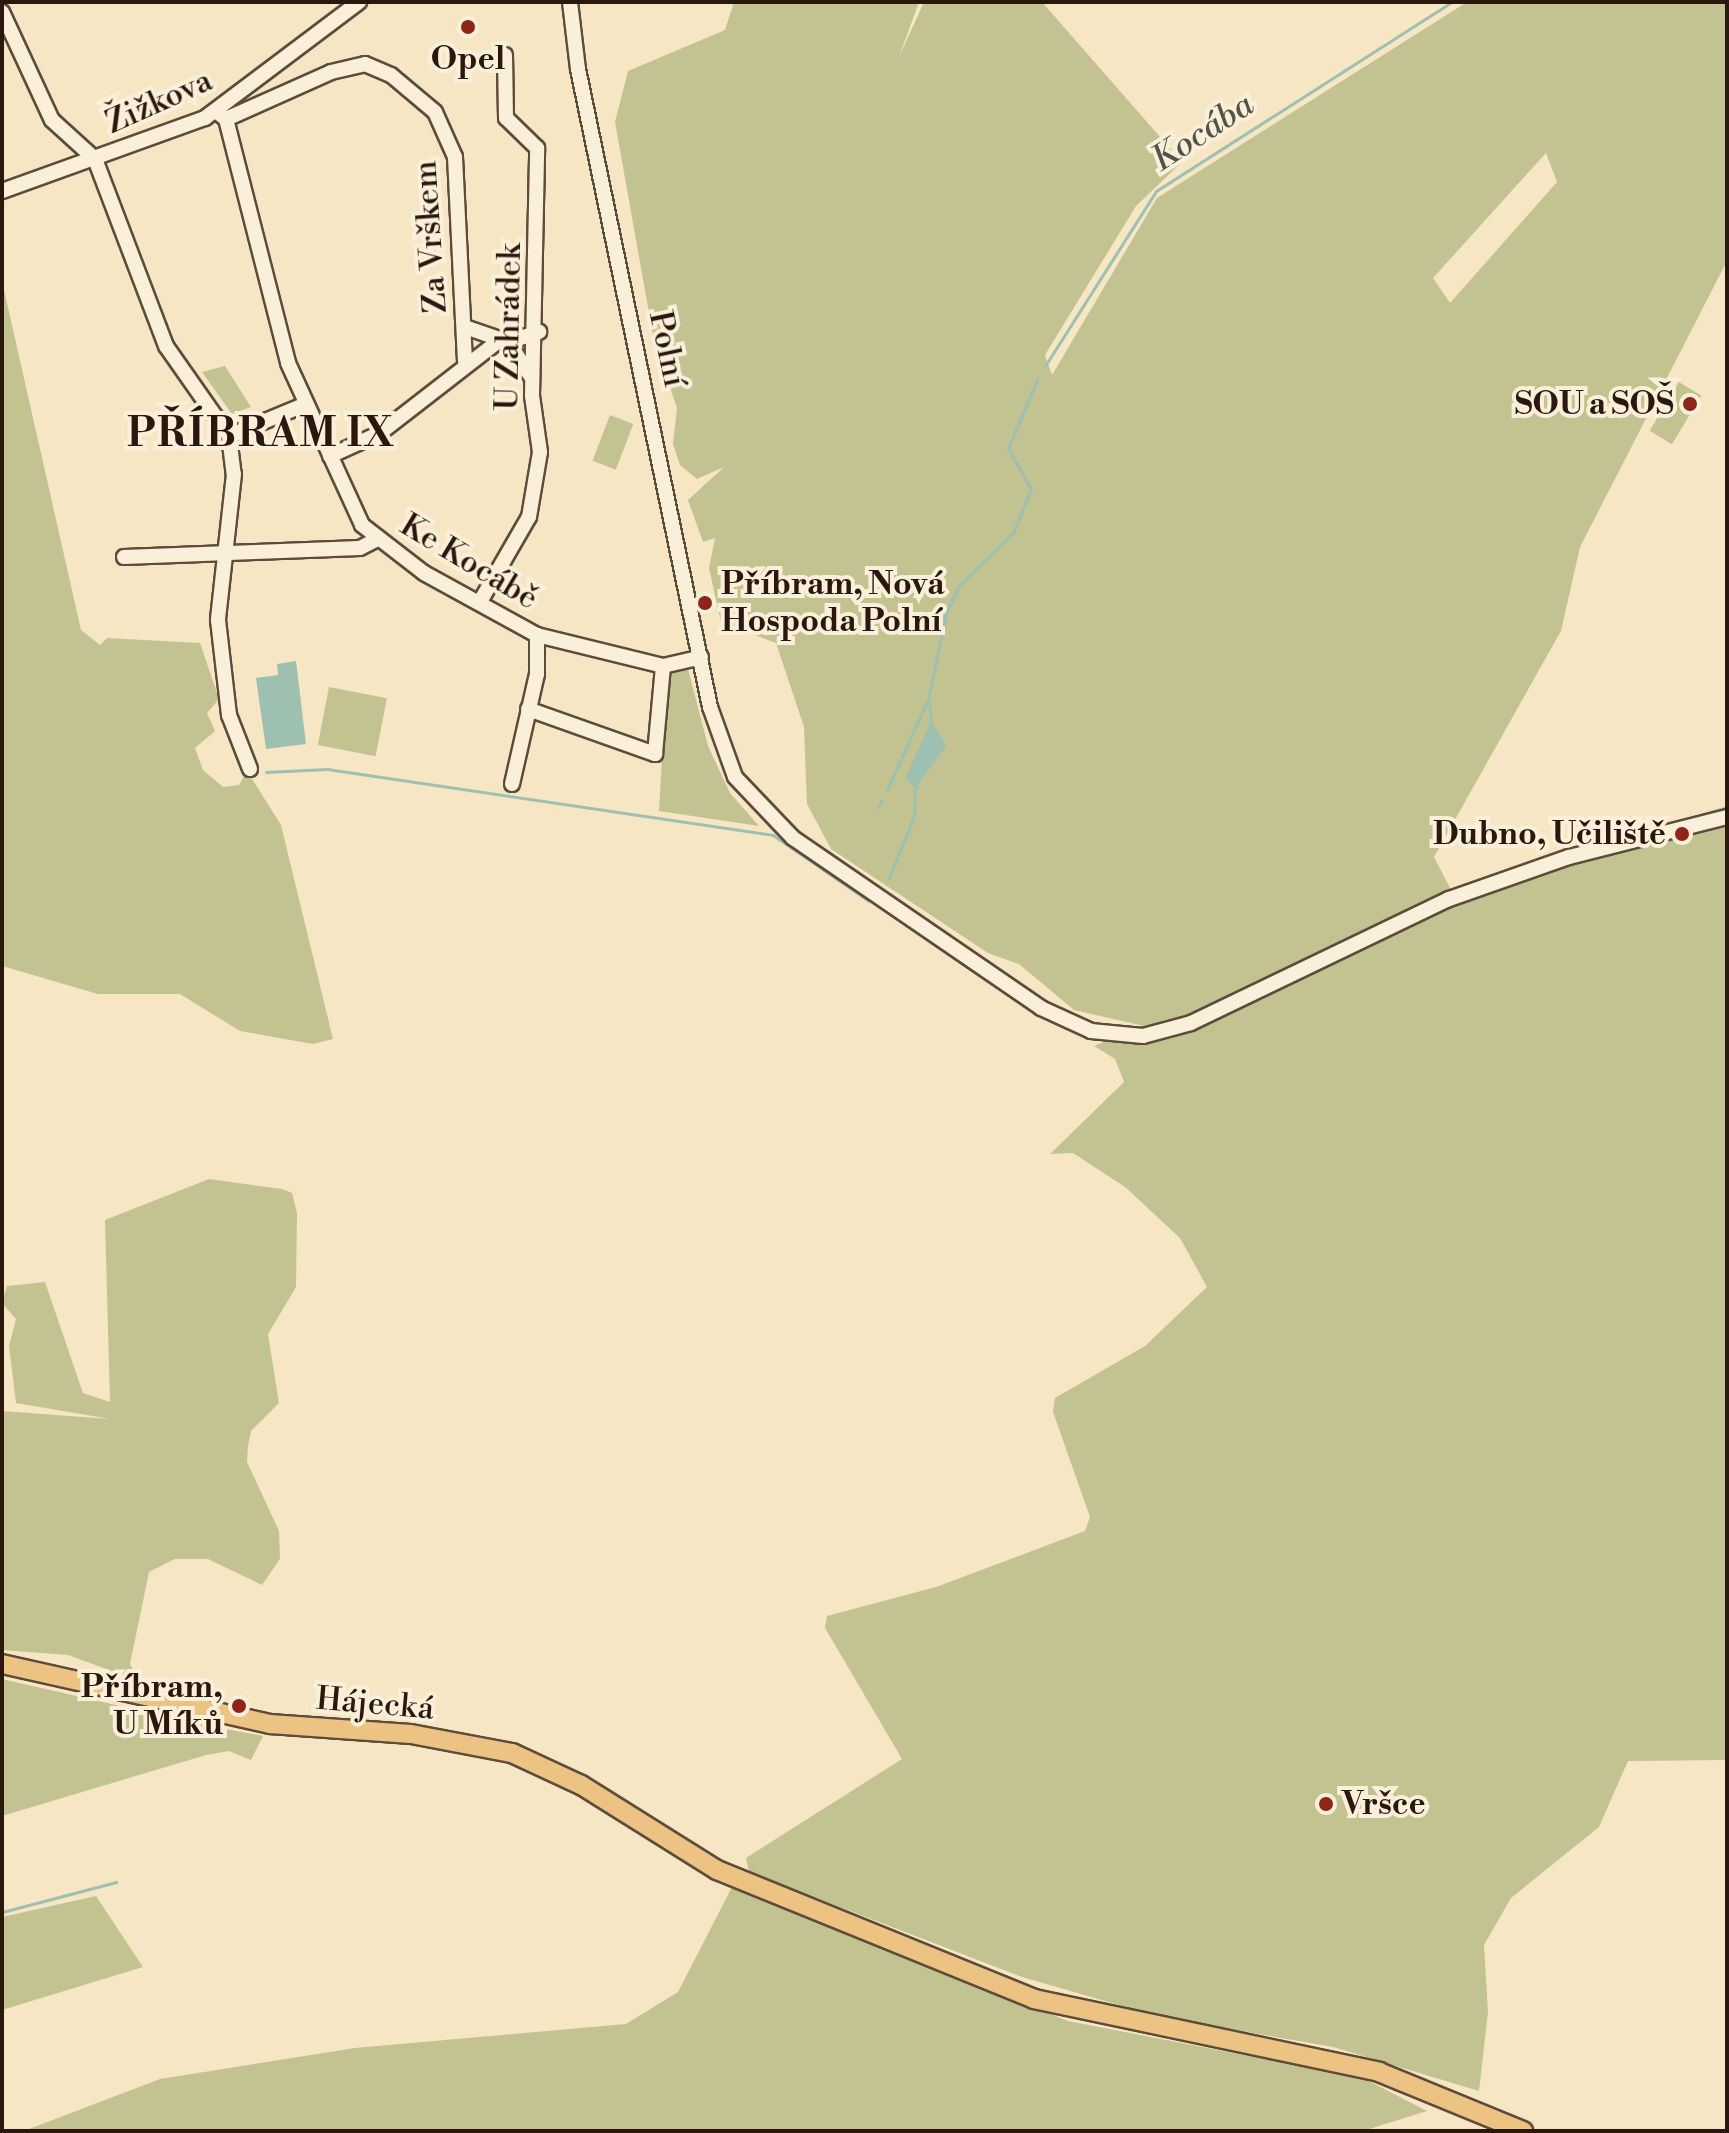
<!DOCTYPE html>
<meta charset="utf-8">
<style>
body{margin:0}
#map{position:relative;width:1729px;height:2133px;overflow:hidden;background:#f7e6c4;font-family:"Libre Bodoni",serif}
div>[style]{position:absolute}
.green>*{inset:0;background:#c2c390;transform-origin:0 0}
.water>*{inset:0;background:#9dc0b1}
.stream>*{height:3px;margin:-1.5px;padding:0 1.5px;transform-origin:1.5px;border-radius:1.5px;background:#9dc0b1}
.roads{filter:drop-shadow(2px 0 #5d4b3c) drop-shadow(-2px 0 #5d4b3c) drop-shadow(0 2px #5d4b3c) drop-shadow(0 -2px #5d4b3c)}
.minor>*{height:14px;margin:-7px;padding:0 7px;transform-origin:7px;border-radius:7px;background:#faefd9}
.major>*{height:18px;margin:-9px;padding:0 9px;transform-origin:9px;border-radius:9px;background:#ecc382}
.dots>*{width:22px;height:22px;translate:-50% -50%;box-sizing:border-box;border:4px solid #faefd9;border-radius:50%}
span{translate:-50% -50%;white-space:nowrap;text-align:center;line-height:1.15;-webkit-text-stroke:8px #faefd9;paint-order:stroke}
.poi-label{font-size:32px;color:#2a170e;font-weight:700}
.right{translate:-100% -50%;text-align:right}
.left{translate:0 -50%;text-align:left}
.street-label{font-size:32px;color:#2a170e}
.water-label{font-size:34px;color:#525247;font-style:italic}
.district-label{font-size:40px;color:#2a170e;font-weight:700;letter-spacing:2px}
.frame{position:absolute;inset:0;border:4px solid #2a170e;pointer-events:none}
</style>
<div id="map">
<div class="green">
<div style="clip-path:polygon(evenodd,734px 2px,919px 2px,899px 57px,924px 2px,1042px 2px,1182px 162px,1136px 206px,1045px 355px,1052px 375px,1157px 198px,1467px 2px,1727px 2px,1727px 261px,1580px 547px,1561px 631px,1434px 857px,1451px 890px,1727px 806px,1727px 1760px,1628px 1761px,1599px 1827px,1511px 1898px,1484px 1945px,1488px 2012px,1479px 2091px,1333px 2047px,1157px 2016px,1022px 1977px,749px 1872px,746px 1858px,902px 1759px,825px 1628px,827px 1616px,936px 1587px,1085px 1531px,1090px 1517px,1053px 1412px,1055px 1398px,1145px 1346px,1207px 1287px,1180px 1238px,1125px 1187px,1073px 1153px,1050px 1154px,1124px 1082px,1115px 1059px,1094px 1046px,1144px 1026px,1074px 1010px,1019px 964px,988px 953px,831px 849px,807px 804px,804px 727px,776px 643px,721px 622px,709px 568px,715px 538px,703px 542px,688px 500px,724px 467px,697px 479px,680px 465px,673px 444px,677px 408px,654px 341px,615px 122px,628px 71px,725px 30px,734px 2px,1546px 153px,1557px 182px,1450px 303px,1433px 278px,1546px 153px)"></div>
<div style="clip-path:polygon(2px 281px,81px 630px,100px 645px,107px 638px,200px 643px,219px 699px,207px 713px,215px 731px,195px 748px,203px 770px,223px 787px,239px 785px,247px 771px,281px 825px,333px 1039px,313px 1044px,240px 1031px,180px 994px,98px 994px,2px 966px)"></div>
<div style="clip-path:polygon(225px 366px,251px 407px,232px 414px,202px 372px)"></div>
<div style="left:1679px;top:382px;width:26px;height:57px;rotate:31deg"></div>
<div style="left:610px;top:415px;width:25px;height:49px;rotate:21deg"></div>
<div style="clip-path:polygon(687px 665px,708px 746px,730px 793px,759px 826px,659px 811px,667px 671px)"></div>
<div style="left:329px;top:687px;width:59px;height:59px;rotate:11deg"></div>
<div style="clip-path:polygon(209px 1179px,282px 1189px,292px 1193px,297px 1213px,296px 1287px,268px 1334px,279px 1403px,251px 1431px,248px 1446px,247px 1462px,279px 1531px,280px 1559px,262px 1585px,208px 1559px,175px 1559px,149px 1572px,130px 1664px,139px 1681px,68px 1655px,2px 1650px,2px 1411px,110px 1419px,16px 1403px,9px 1346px,16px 1319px,2px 1303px,7px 1286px,45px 1282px,83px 1393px,110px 1402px,105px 1220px)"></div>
<div style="clip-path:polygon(2px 1679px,199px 1724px,263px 1736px,251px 1760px,229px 1751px,206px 1755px,2px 1816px)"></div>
<div style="clip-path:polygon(733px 1885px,1068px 2021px,1363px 2078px,1427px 2111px,1363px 2131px,24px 2131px,160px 2079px,355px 2048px,626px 2024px,678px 1992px)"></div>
<div style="clip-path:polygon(96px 1896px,143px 1967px,2px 2010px,2px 1917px)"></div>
</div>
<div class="water">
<div style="clip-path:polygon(296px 661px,306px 744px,266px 749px,256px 678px,278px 675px,277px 664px)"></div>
<div style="clip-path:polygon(931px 720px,946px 746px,915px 789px,906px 777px)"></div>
</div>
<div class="stream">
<div style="left:1045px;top:366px;width:207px;rotate:-57.6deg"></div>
<div style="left:1156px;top:191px;width:350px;rotate:-32.6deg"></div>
<div style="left:929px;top:702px;width:20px;rotate:84deg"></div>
<div style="left:266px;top:772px;width:61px;rotate:-2.8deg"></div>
<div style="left:327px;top:769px;width:451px;rotate:8.4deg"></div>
<div style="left:773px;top:835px;width:116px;rotate:34.5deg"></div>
<div style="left:887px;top:790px;width:100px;rotate:-65.7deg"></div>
<div style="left:928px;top:699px;width:91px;rotate:-77.9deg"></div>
<div style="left:947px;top:610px;width:28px;rotate:-63deg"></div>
<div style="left:960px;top:585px;width:74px;rotate:-44.5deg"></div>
<div style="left:1013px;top:533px;width:48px;rotate:-67.8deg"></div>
<div style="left:1031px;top:489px;width:47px;rotate:-119.3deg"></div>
<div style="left:1008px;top:448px;width:74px;rotate:-66.9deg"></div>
<div style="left:878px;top:807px;width:8px;rotate:-60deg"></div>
<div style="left:889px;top:878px;width:67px;rotate:-68deg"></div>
<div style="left:914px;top:816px;width:29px;rotate:-88deg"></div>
<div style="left:2px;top:1912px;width:118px;rotate:-14.7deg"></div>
</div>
<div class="roads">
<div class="minor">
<div style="left:570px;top:2px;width:67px;rotate:83.2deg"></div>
<div style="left:578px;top:69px;width:652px;rotate:78.31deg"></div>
<div style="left:710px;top:707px;width:74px;rotate:70.3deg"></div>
<div style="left:735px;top:777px;width:84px;rotate:46.4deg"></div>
<div style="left:793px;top:838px;width:301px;rotate:34.4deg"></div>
<div style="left:1041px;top:1008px;width:55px;rotate:24.7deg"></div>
<div style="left:1091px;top:1031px;width:52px;rotate:5.5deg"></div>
<div style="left:1143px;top:1036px;width:50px;rotate:-15.2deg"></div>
<div style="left:1191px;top:1023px;width:286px;rotate:-25.7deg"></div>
<div style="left:1449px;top:899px;width:127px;rotate:-19.3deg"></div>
<div style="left:1569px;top:857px;width:163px;rotate:-14.2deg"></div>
<div style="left:2px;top:12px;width:119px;rotate:65.2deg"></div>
<div style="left:52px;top:120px;width:58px;rotate:42.2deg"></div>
<div style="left:95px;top:159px;width:200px;rotate:69.2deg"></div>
<div style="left:166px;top:346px;width:110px;rotate:55deg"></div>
<div style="left:229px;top:436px;width:38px;rotate:83deg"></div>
<div style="left:234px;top:474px;width:147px;rotate:96.3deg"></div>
<div style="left:218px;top:620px;width:96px;rotate:83.4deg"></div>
<div style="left:229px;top:715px;width:58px;rotate:68.7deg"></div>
<div style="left:217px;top:112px;width:11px;rotate:38deg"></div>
<div style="left:226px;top:119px;width:252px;rotate:75.7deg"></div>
<div style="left:288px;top:363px;width:178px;rotate:65.4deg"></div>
<div style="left:362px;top:525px;width:78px;rotate:37.7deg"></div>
<div style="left:424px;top:573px;width:129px;rotate:28.8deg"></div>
<div style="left:537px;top:635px;width:130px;rotate:13.8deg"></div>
<div style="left:663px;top:666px;width:39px;rotate:-13deg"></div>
<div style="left:226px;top:119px;width:115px;rotate:-24.1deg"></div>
<div style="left:331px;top:72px;width:35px;rotate:-13deg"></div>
<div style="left:365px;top:64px;width:28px;rotate:23deg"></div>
<div style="left:391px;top:75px;width:57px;rotate:40.1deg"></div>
<div style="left:435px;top:112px;width:49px;rotate:66deg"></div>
<div style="left:455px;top:157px;width:204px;rotate:87.2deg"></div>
<div style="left:2px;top:191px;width:216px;rotate:-19.8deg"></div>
<div style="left:205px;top:118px;width:193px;rotate:-37deg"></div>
<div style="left:465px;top:327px;width:46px;rotate:19.2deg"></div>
<div style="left:508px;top:342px;width:33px;rotate:-18deg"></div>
<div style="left:508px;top:342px;width:43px;rotate:56.3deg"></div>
<div style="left:229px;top:436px;width:81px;rotate:-22.5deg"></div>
<div style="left:330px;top:456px;width:55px;rotate:-24.7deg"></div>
<div style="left:380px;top:433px;width:152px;rotate:-37.8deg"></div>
<div style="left:124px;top:557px;width:236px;rotate:-2.2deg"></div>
<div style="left:360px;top:548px;width:18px;rotate:-27deg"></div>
<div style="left:481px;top:600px;width:96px;rotate:-60deg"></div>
<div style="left:529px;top:517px;width:66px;rotate:-80.4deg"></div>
<div style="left:540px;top:452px;width:57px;rotate:-98.1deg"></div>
<div style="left:532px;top:396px;width:248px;rotate:-88.8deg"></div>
<div style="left:537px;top:148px;width:43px;rotate:-135.9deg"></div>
<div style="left:506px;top:118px;width:63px;rotate:-90.9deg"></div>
<div style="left:528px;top:709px;width:135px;rotate:19.5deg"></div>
<div style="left:655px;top:754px;width:88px;rotate:-84.8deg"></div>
<div style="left:512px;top:784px;width:113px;rotate:-77.2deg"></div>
<div style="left:537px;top:674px;width:39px;rotate:-90deg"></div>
</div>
<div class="major">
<div style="left:2px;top:1664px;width:275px;rotate:12.6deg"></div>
<div style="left:270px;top:1724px;width:141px;rotate:4.1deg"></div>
<div style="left:411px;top:1734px;width:103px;rotate:10.7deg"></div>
<div style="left:512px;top:1753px;width:76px;rotate:24.9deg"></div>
<div style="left:581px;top:1785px;width:160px;rotate:32deg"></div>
<div style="left:717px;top:1870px;width:342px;rotate:22.1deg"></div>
<div style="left:1034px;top:1999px;width:353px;rotate:11.9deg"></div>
<div style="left:1379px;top:2072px;width:156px;rotate:22.3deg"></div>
</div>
</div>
<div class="dots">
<div style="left:468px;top:27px;background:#8f2418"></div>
<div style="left:1690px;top:404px;background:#8f2418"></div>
<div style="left:705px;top:603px;background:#8f2418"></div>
<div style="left:1682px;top:834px;background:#8f2418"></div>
<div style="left:239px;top:1706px;background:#8f2418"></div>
<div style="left:1326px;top:1804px;background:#8f2418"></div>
</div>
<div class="poi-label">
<span style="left:468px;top:59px">Opel</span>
<span class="right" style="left:1674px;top:404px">SOU a SOŠ</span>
<span class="left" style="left:721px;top:603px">Příbram, Nová<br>Hospoda Polní</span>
<span class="right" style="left:1666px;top:834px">Dubno, Učiliště</span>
<span class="right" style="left:223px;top:1706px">Příbram,<br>U Míků</span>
<span class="left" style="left:1342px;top:1804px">Vršce</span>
</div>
<div class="street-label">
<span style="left:159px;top:102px;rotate:-24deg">Žižkova</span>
<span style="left:431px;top:237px;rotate:-94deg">Za Vrškem</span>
<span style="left:509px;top:327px;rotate:-89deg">U Zahrádek</span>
<span style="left:667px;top:349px;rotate:78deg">Polní</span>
<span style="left:469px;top:562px;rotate:31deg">Ke Kocábě</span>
<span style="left:375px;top:1704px;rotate:5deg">Hájecká</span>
</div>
<div class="water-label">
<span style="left:1203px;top:133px;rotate:-33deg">Kocába</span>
</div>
<div class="district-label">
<span style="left:261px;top:434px">PŘÍBRAM IX</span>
</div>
<div class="frame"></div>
</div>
